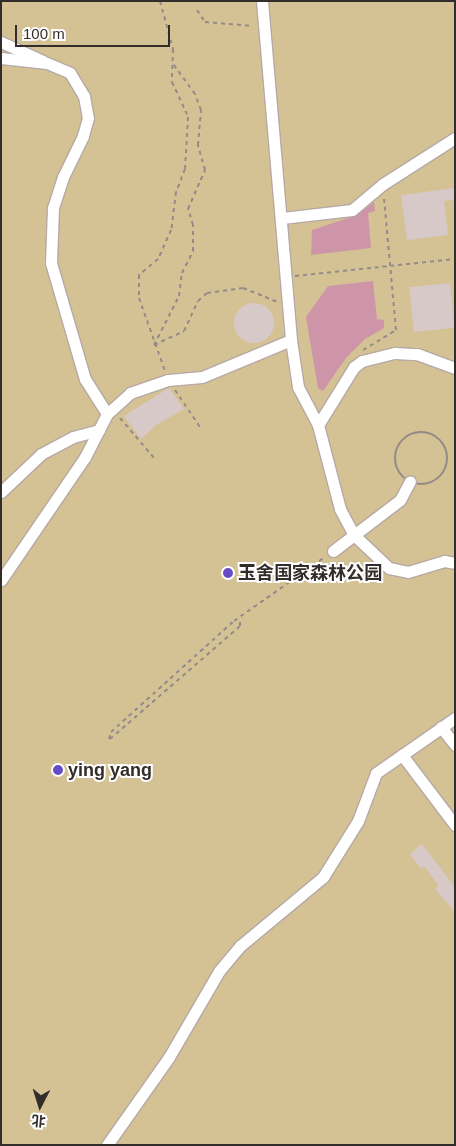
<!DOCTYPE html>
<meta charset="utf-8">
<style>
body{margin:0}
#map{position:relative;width:456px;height:1146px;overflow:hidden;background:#f7eae5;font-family:Arial,"Noto Sans SC",sans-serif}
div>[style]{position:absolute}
.green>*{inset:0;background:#d4c194;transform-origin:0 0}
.water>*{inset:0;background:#ce95a9}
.building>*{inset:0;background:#d8c9c9;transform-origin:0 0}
.round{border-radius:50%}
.path>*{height:2px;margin-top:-1px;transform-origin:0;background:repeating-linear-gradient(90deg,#948b88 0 4px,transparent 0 8px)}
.path>.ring{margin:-1px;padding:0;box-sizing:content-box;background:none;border:2px solid #948b88;border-radius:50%}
.roads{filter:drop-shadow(1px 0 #b6a9a4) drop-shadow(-1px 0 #b6a9a4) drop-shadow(0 1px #b6a9a4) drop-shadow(0 -1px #b6a9a4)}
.minor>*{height:11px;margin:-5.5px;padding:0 5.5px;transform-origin:5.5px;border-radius:5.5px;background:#fff}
.dots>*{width:14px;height:14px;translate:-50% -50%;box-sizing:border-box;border:2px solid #fff;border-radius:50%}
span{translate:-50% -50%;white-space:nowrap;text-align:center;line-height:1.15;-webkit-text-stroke:4px #fff;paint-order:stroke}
.poi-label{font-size:18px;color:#322d2b;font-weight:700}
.left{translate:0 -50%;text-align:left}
.frame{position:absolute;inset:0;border:2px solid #322d2b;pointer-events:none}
.north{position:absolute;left:15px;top:1081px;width:50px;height:50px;-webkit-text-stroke:4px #fff;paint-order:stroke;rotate:185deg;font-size:14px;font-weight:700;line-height:20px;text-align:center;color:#322d2b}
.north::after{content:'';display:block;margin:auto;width:18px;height:22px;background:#322d2b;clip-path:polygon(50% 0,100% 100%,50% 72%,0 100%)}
.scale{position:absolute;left:15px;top:25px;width:155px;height:22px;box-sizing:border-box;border:2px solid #322d2b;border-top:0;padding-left:6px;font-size:15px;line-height:18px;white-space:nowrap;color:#322d2b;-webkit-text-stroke:4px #fff;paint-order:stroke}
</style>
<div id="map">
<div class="green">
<div style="left:1px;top:1px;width:454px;height:1144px"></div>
</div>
<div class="water">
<div style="clip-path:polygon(374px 202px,375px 211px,368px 213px,371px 248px,311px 255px,312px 230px,357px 215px)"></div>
<div style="clip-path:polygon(373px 281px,377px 319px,384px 320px,384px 328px,365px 339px,346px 358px,323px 391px,318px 388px,306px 317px,328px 286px)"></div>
</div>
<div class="building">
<div style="clip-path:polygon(455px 188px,455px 200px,444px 201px,448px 235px,407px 240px,401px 195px)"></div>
<div style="left:450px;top:283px;width:45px;height:41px;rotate:84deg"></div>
<div class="round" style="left:234px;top:303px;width:40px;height:40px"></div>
<div style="clip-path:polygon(169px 388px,184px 409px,156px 425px,141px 439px,124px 416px)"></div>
<div style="clip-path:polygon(422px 844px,455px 887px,455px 912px,435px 889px,439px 886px,424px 866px,421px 869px,410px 854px)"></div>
</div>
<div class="path">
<div style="left:160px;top:1px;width:50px;rotate:74.8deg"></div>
<div style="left:173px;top:49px;width:33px;rotate:92deg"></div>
<div style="left:172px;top:82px;width:38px;rotate:65deg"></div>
<div style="left:188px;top:117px;width:52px;rotate:93.3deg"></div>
<div style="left:185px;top:169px;width:25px;rotate:111deg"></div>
<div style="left:176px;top:192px;width:38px;rotate:97deg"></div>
<div style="left:171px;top:230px;width:32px;rotate:114deg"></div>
<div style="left:158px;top:259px;width:25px;rotate:140deg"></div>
<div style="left:139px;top:275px;width:23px;rotate:90deg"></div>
<div style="left:139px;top:298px;width:77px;rotate:70.4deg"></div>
<div style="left:197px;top:10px;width:14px;rotate:56deg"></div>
<div style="left:205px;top:22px;width:48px;rotate:4.8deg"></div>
<div style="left:295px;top:276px;width:161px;rotate:-6.1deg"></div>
<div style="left:154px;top:345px;width:55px;rotate:-63deg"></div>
<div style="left:179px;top:296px;width:23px;rotate:-83deg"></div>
<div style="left:182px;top:273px;width:25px;rotate:-63deg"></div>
<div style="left:193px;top:251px;width:26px;rotate:-90deg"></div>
<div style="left:193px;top:225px;width:17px;rotate:-107deg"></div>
<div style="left:188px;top:209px;width:43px;rotate:-66.4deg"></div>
<div style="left:205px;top:170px;width:26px;rotate:-106deg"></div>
<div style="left:198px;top:145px;width:35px;rotate:-85deg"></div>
<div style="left:201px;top:110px;width:17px;rotate:-111deg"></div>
<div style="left:195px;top:94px;width:37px;rotate:-126deg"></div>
<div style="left:154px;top:345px;width:33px;rotate:-25deg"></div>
<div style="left:184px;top:331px;width:33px;rotate:-65deg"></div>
<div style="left:198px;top:301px;width:12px;rotate:-42deg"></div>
<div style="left:207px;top:293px;width:36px;rotate:-8deg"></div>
<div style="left:243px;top:288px;width:38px;rotate:22deg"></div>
<div style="left:363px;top:350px;width:39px;rotate:-31deg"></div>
<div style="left:396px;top:330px;width:134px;rotate:-95.2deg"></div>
<div style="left:175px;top:390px;width:48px;rotate:56deg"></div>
<div style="left:120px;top:418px;width:54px;rotate:49.5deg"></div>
<div class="ring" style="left:395px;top:432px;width:50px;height:50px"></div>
<div style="left:109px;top:739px;width:7px;rotate:-74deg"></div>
<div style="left:111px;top:732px;width:166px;rotate:-42.1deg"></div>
<div style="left:234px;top:621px;width:111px;rotate:-35.1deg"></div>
<div style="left:110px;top:739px;width:172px;rotate:-41deg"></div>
<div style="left:240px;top:626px;width:5px;rotate:-90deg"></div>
</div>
<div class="roads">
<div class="minor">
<div style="left:262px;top:1px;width:340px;rotate:85.1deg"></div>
<div style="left:291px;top:340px;width:48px;rotate:81.5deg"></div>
<div style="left:298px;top:387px;width:43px;rotate:62.2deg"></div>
<div style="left:318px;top:425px;width:87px;rotate:75.3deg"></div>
<div style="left:340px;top:509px;width:30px;rotate:62deg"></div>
<div style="left:354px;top:535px;width:48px;rotate:43.3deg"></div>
<div style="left:389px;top:568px;width:19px;rotate:12deg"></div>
<div style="left:408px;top:572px;width:38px;rotate:-17deg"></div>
<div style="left:444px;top:561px;width:11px;rotate:10deg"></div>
<div style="left:1px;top:42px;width:46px;rotate:24.3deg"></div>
<div style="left:1px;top:58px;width:46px;rotate:6.2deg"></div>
<div style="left:47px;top:63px;width:25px;rotate:23deg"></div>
<div style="left:70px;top:73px;width:27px;rotate:59deg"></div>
<div style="left:84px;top:96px;width:22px;rotate:80deg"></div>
<div style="left:88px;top:118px;width:19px;rotate:106deg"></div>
<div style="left:83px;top:136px;width:46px;rotate:116deg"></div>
<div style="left:63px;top:177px;width:33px;rotate:108deg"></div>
<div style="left:53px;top:208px;width:55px;rotate:92.1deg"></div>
<div style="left:51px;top:263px;width:121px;rotate:73.7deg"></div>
<div style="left:85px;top:379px;width:41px;rotate:57.8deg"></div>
<div style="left:107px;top:414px;width:48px;rotate:117.1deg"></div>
<div style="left:85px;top:457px;width:149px;rotate:124.3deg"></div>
<div style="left:282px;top:218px;width:70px;rotate:-6.5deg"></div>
<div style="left:352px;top:210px;width:40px;rotate:-40deg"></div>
<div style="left:383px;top:184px;width:85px;rotate:-32.6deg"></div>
<div style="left:107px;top:414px;width:31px;rotate:-42deg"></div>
<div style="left:130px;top:393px;width:40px;rotate:-18.9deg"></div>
<div style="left:168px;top:380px;width:34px;rotate:-5deg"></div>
<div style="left:202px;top:377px;width:96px;rotate:-22.6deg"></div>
<div style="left:318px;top:425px;width:68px;rotate:-58.2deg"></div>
<div style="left:354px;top:367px;width:10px;rotate:-37deg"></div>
<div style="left:362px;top:361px;width:34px;rotate:-14deg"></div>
<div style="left:395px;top:353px;width:22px;rotate:3deg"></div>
<div style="left:417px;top:354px;width:40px;rotate:20.2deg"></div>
<div style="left:1px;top:492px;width:55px;rotate:-43.5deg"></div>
<div style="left:41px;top:454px;width:36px;rotate:-28deg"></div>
<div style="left:73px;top:437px;width:27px;rotate:-15deg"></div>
<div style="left:333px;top:551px;width:84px;rotate:-37.3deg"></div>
<div style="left:400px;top:500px;width:21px;rotate:-62deg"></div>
<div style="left:441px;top:727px;width:23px;rotate:52deg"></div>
<div style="left:402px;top:755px;width:65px;rotate:-34.9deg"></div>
<div style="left:107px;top:1145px;width:108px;rotate:-54.8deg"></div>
<div style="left:169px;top:1057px;width:99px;rotate:-59.8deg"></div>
<div style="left:219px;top:971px;width:33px;rotate:-50deg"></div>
<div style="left:240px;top:946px;width:108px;rotate:-39.7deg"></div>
<div style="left:323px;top:877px;width:66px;rotate:-58deg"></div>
<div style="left:358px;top:821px;width:51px;rotate:-69.4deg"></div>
<div style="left:376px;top:773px;width:32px;rotate:-35deg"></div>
<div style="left:402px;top:755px;width:88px;rotate:52.9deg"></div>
</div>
</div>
<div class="dots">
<div style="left:228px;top:573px;background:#664dc6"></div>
<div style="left:58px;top:770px;background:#664dc6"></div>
</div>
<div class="poi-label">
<span class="left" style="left:238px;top:573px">玉舍国家森林公园</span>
<span class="left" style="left:68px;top:770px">ying yang</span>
</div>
<div class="frame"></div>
<div class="north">北</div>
<div class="scale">100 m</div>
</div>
